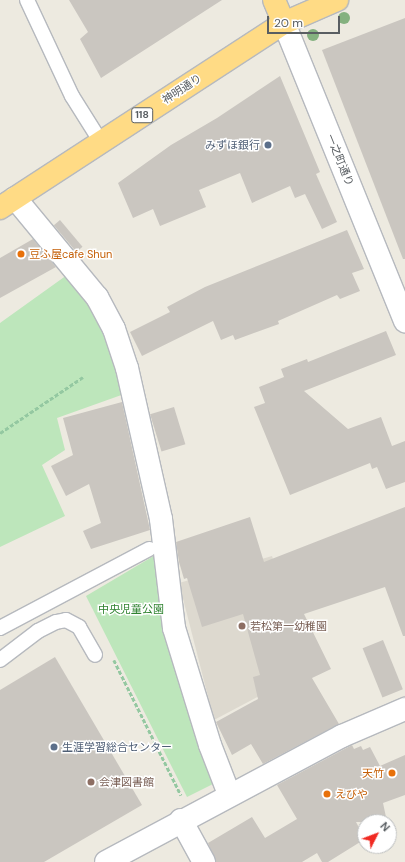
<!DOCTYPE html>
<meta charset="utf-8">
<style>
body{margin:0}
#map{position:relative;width:405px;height:862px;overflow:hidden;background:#edeae0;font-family:"DM Sans","Noto Sans JP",sans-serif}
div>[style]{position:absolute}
.education>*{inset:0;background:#ddd9cf}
.green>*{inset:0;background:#bde6bb}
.building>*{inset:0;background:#cac6c0;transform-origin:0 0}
.path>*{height:2.5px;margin-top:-1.25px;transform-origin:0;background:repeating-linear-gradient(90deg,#94c8a1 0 4px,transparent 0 6px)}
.roads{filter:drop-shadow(1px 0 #b6b9be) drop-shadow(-1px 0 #b6b9be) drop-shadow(0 1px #b6b9be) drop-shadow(0 -1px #b6b9be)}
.lane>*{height:14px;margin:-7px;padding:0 7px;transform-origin:7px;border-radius:7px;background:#fff}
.street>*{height:22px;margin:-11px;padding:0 11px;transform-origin:11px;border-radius:11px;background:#fff}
.secondary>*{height:22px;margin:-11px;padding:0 11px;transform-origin:11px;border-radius:11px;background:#fff}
.highway>*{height:22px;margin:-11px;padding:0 11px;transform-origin:11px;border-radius:11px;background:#ffdb85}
.trees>*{width:12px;height:12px;margin:-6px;border-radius:50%;background:#84b17f}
.dots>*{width:11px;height:11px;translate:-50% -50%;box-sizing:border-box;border:2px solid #fff;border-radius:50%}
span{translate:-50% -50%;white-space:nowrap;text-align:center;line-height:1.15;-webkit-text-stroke:3px #fff;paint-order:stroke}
.shield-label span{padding:1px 3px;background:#fff;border:1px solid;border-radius:3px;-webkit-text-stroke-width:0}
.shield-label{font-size:10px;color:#595e62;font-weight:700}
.street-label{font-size:11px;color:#595e62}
.service-label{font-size:11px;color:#4e5e75}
.right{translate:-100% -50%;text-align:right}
.left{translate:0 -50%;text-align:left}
.food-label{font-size:11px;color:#c56008}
.park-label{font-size:11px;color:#2f8330}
.education-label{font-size:11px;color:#785e54}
.north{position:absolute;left:357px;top:814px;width:40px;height:40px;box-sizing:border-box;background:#fff;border:1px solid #bdbfc0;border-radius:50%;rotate:48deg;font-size:11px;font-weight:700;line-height:16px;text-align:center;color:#595e62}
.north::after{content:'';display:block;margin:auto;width:14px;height:18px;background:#f12a22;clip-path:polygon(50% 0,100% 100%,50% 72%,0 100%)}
.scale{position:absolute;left:267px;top:16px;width:73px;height:18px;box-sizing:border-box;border:2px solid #595e62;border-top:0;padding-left:5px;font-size:12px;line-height:14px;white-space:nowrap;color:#595e62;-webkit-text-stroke:3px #fff;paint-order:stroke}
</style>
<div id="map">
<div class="education">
<div style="clip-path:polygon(272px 556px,308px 670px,214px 720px,179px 583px)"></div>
</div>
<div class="green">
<div style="clip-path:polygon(67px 275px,103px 327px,127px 393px,57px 418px,65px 450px,42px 465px,65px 516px,0 547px,0 323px)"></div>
<div style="clip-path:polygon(157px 554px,221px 780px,187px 797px,86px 596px)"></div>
</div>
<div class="building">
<div style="clip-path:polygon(69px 0,222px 0,101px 78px,80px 39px,88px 32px)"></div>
<div style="clip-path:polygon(405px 18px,405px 259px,403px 259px,322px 50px)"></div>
<div style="clip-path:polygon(280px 76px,320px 172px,316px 174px,337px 222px,322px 229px,305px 194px,295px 198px,290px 186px,252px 203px,240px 173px,199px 190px,206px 207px,160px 226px,153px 209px,133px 218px,118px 183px,171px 145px,217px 118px)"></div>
<div style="left:60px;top:220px;width:35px;height:8px;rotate:50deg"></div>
<div style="clip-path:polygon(347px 230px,364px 269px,352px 273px,360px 291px,340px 299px,337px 295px,278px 321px,279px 324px,235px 340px,233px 335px,221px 340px,213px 321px,142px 356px,130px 332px,170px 312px,167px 307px,205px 287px)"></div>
<div style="clip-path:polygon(33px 239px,56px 267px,0 298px,0 258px)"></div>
<div style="clip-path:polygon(386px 331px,396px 355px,304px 391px,348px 429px,381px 417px,392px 446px,405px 441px,405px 482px,386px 489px,377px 467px,372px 469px,370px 463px,290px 495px,254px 407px,265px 403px,259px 387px,284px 377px,281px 369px,307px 359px,308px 362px)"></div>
<div style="clip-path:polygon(122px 402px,150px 530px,91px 549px,83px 531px,101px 523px,89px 484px,66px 496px,51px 466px,73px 455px,63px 418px)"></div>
<div style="left:174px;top:407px;width:39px;height:25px;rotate:73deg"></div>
<div style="clip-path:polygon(405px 507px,405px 636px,403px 636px,385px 587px,304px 614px,331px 669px,312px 678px,339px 724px,263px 764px,251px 744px,232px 755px,216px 722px,258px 699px,253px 677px,260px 675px,243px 614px,202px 627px,187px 578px,184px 579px,179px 562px,176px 542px,250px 517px,264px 562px)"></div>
<div style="left:383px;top:640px;width:53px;height:22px;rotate:68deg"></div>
<div style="clip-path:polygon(55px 657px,142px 805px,44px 862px,0 862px,0 690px)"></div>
<div style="clip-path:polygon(352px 745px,354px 749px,361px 746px,363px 750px,370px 747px,380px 766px,405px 755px,405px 795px,383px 803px,386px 817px,377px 819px,377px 822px,356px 822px,365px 839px,328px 862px,322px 862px,317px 853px,302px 862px,216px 862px,208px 843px,252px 817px,265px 838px,297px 819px,277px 785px)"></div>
</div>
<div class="path">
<div style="left:0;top:433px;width:100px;rotate:-34deg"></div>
<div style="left:114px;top:660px;width:151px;rotate:63.6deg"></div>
</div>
<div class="roads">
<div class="lane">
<div style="left:27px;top:0;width:106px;rotate:64.9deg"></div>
<div style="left:72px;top:96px;width:54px;rotate:57.8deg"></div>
<div style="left:0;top:628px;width:169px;rotate:-27.9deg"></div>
<div style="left:0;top:660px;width:48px;rotate:-37.3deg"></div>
<div style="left:38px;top:631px;width:20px;rotate:-27deg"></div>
<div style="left:56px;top:622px;width:10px;rotate:-11deg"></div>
<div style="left:66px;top:620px;width:15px;rotate:28deg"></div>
<div style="left:79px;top:627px;width:32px;rotate:60deg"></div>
</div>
<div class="street">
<div style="left:15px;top:198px;width:129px;rotate:50.4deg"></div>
<div style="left:97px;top:297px;width:36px;rotate:62deg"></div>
<div style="left:114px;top:329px;width:41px;rotate:71.6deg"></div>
<div style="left:127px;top:368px;width:155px;rotate:77.3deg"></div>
<div style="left:161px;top:519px;width:110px;rotate:83.2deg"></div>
<div style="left:174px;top:628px;width:122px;rotate:72.9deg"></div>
<div style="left:210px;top:745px;width:53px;rotate:68.8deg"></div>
<div style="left:181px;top:820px;width:48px;rotate:61.3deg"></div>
<div style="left:106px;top:862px;width:268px;rotate:-28.1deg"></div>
<div style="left:342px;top:736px;width:69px;rotate:-23.2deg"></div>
</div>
<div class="secondary">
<div style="left:284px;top:23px;width:322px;rotate:67.9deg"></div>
</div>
<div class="highway">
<div style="left:274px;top:0;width:25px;rotate:67deg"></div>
<div style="left:0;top:208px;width:339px;rotate:-33.1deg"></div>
<div style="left:284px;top:23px;width:58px;rotate:-23.5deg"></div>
</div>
</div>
<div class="trees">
<div style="left:344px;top:18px"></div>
<div style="left:313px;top:35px"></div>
</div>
<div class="dots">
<div style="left:268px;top:145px;background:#5c6f8a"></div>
<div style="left:21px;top:254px;background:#e8710a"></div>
<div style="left:242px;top:626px;background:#8d6e63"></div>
<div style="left:54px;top:747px;background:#5c6f8a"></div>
<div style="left:392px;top:773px;background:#e8710a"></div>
<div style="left:91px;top:782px;background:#8d6e63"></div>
<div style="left:327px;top:794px;background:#e8710a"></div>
</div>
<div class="shield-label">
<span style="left:142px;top:115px">118</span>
</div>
<div class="street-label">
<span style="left:182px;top:89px;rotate:-33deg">神明通り</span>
<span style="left:340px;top:160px;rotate:68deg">一之町通り</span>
</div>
<div class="service-label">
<span class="right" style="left:260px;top:145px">みずほ銀行</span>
<span class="left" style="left:62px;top:747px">生涯学習総合センター</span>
</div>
<div class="food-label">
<span class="left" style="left:29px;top:254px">豆ふ屋cafe Shun</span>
<span class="right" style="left:384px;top:773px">天竹</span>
<span class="left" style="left:335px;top:794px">えびや</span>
</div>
<div class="park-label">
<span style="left:131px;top:609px">中央児童公園</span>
</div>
<div class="education-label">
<span class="left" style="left:250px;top:626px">若松第一幼稚園</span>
<span class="left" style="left:99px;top:782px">会津図書館</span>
</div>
<div class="north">N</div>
<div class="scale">20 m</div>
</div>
